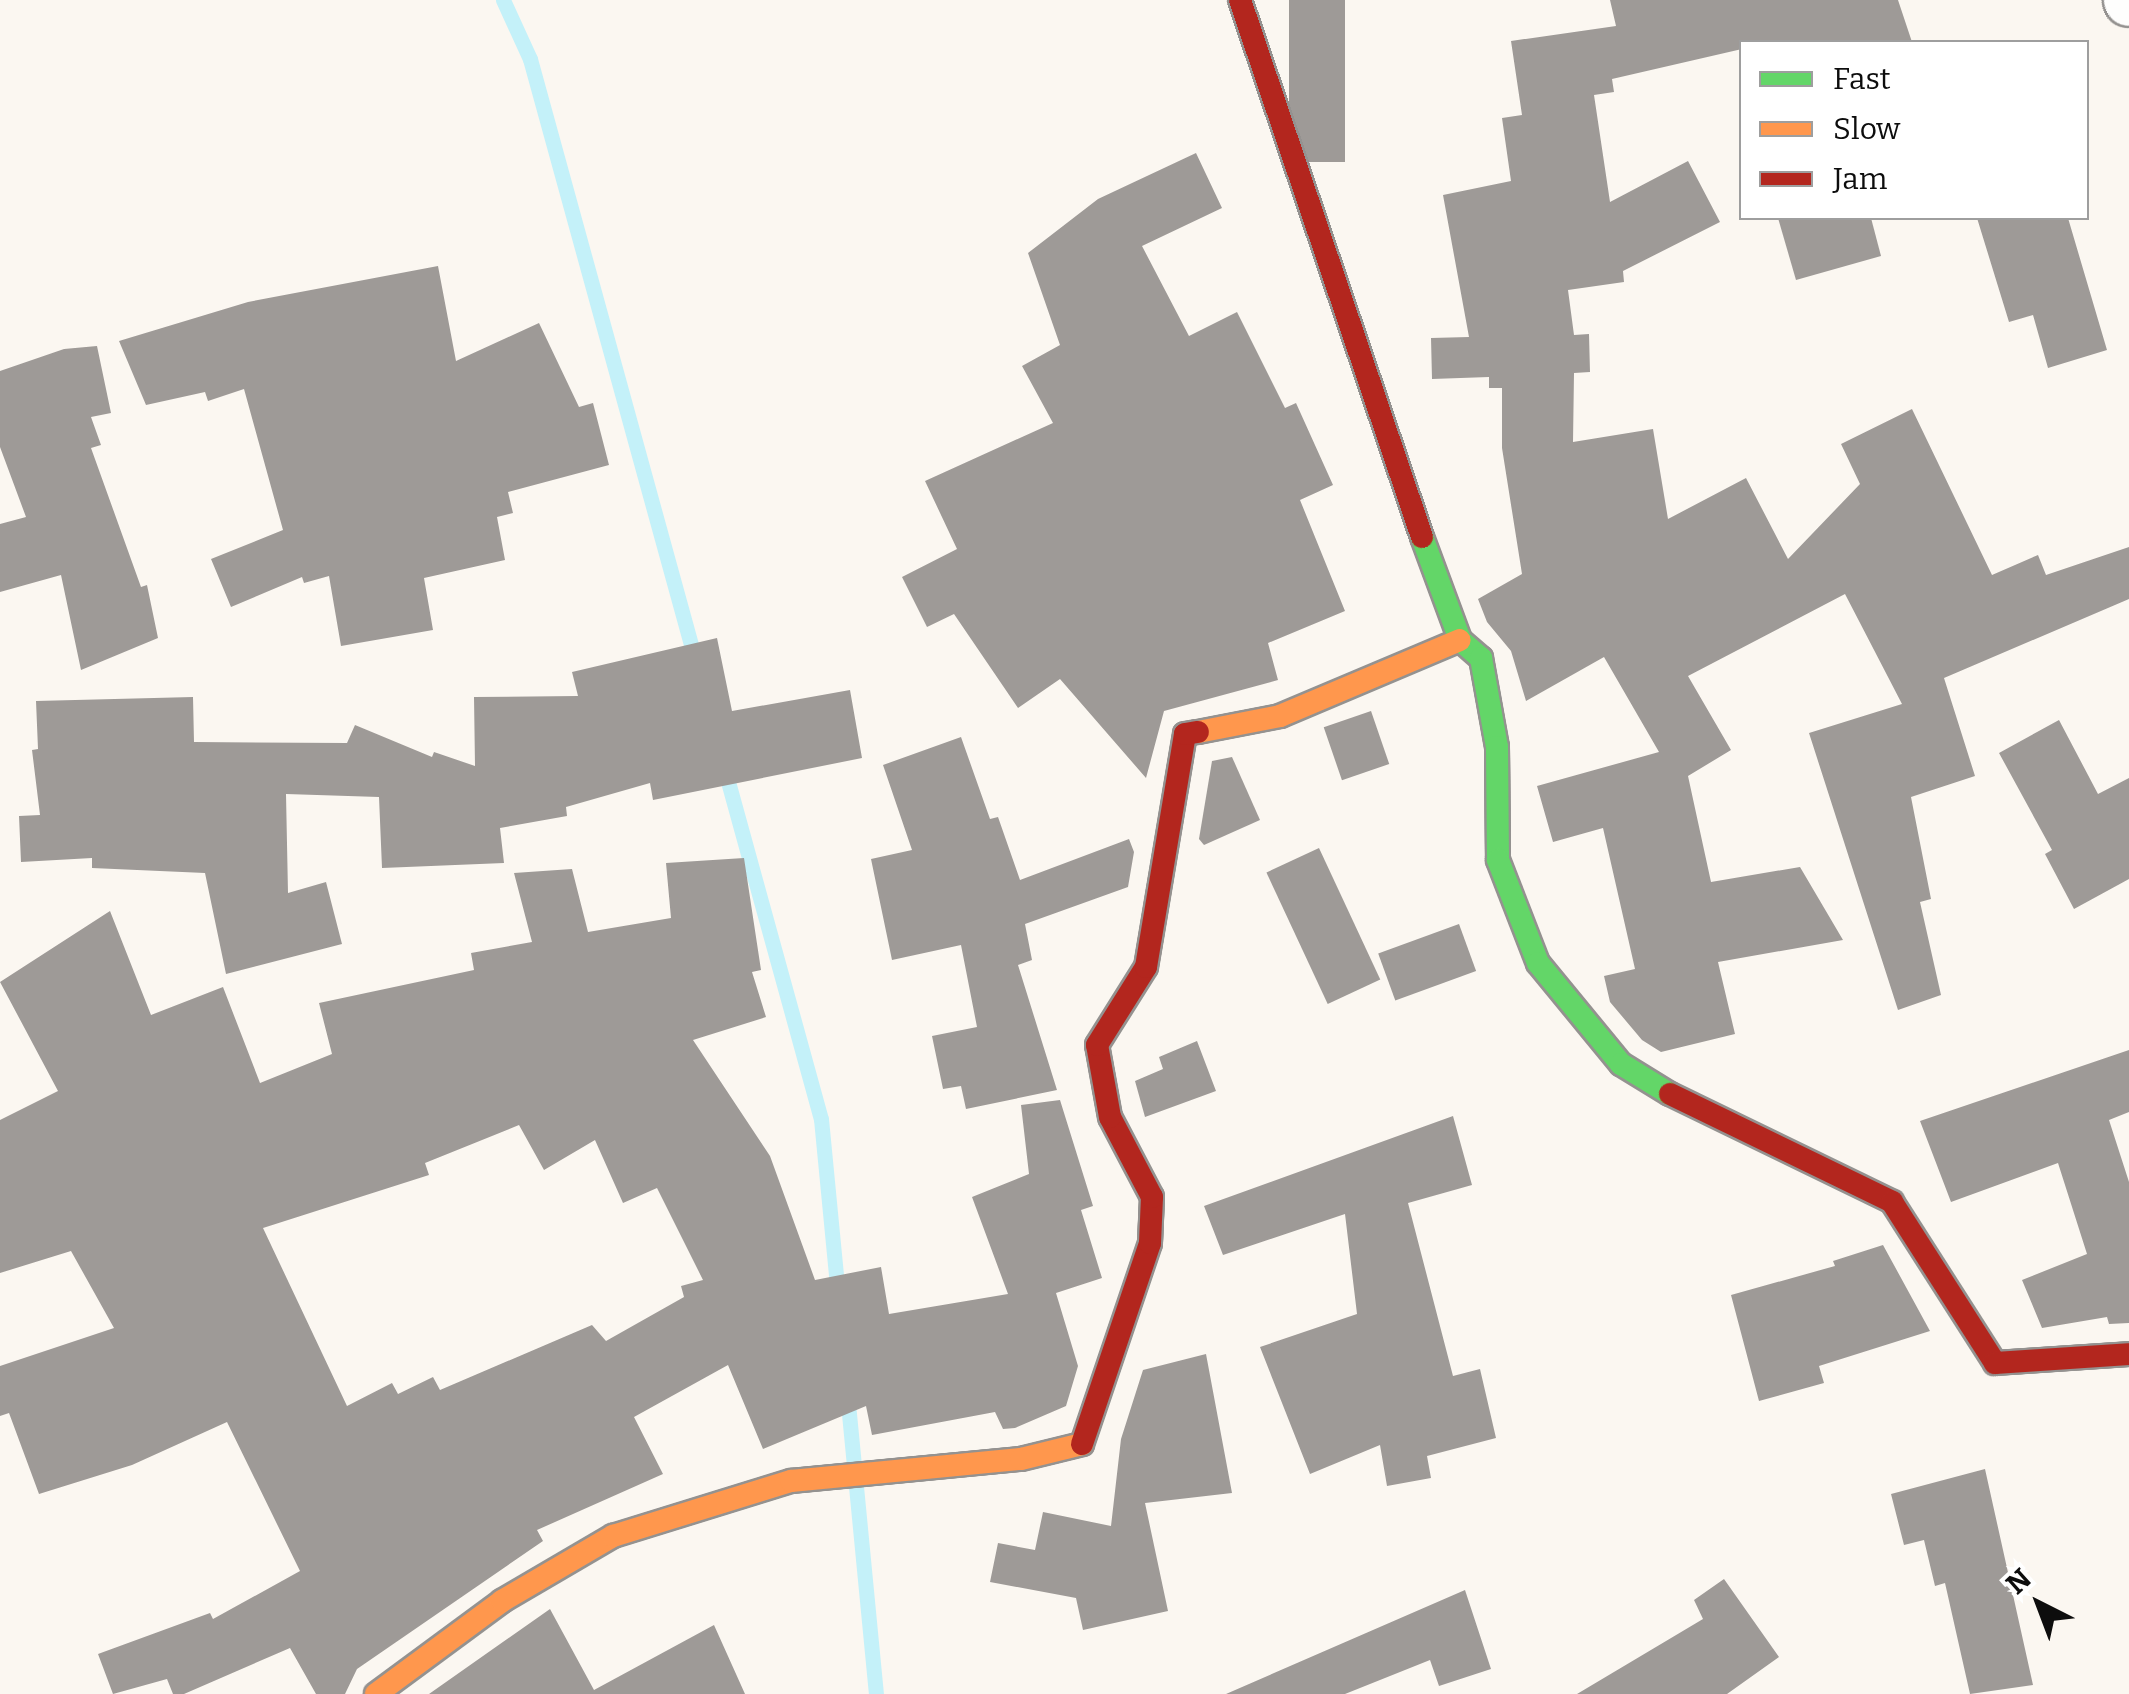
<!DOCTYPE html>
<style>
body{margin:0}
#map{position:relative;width:2129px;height:1694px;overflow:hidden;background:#fbf7f1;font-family:Bitter,serif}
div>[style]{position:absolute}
.stream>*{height:15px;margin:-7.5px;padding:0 7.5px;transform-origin:7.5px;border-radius:7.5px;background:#c4f1f9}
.building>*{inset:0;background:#9e9a97;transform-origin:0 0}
.roads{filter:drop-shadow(2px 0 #949290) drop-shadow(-2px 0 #949290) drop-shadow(0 2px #949290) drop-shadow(0 -2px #949290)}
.street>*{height:48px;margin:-24px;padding:0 24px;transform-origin:24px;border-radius:24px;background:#fefefd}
.fast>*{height:22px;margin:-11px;padding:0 11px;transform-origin:11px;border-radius:11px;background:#63d668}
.slow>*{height:22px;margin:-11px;padding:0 11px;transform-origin:11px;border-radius:11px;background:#ff974d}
.jam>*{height:22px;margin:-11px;padding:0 11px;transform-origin:11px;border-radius:11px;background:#b3261e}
span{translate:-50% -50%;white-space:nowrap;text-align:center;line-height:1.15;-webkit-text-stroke:10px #fff;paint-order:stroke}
.legend{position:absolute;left:1739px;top:40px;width:350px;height:180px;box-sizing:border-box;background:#fff;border:2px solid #9e9e9e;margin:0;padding:12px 18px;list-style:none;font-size:30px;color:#0d0d0d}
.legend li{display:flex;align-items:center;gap:20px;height:50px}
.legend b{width:50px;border:2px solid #9e9e9e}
.north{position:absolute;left:1989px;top:1554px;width:100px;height:100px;-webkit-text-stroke:8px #fff;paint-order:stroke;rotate:318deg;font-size:28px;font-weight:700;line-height:40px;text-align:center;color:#0d0d0d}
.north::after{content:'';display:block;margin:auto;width:35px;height:45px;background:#0d0d0d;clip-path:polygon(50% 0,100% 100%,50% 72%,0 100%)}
</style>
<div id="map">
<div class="stream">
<div style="left:503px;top:0;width:65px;rotate:65.4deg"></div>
<div style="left:530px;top:59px;width:626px;rotate:74.63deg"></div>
<div style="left:724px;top:767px;width:365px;rotate:74.6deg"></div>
<div style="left:821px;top:1119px;width:177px;rotate:84.5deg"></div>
<div style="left:847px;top:1393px;width:302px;rotate:84.5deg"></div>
</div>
<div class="building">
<div style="left:1289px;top:0;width:56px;height:162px"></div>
<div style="clip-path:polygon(1610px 0,1898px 0,1912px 42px,1742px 42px,1742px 49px,1612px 79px,1614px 92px,1594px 95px,1610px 202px,1688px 161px,1720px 222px,1623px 271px,1624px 282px,1568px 290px,1574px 335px,1589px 334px,1590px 372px,1574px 373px,1573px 442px,1653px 429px,1668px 519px,1746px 478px,1788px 559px,1860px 484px,1841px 444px,1912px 409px,1992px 575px,2038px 555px,2046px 575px,2129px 547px,2129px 599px,1944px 678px,1975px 776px,1911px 797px,1931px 899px,1920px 902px,1941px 995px,1898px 1010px,1809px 733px,1902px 704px,1845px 594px,1688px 676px,1731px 750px,1688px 776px,1711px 882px,1800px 867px,1843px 940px,1718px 962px,1735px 1034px,1661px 1052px,1642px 1040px,1610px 1002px,1604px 976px,1635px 969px,1603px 828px,1553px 842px,1537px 786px,1659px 752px,1604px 657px,1526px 701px,1511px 651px,1487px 622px,1478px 599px,1522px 574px,1502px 448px,1502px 388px,1489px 388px,1489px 377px,1432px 379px,1431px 338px,1469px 337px,1443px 195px,1511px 181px,1502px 118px,1522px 115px,1511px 41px,1616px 26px)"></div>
<div style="clip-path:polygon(1196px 153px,1222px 208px,1142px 246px,1189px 336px,1237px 312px,1285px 408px,1296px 403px,1333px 485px,1300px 500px,1345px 611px,1268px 643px,1278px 680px,1164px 711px,1146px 778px,1060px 679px,1018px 708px,954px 614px,927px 627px,902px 577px,957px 549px,925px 481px,1053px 423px,1022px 366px,1060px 345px,1028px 253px,1098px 199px)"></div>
<div style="clip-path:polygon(1778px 218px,1871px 218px,1881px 256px,1796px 280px)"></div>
<div style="clip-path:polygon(1977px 218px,2068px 218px,2107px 350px,2048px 368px,2033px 315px,2009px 322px)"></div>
<div style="clip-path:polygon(438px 266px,456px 361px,539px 323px,579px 407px,593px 403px,609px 465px,508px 492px,513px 513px,497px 517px,505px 560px,424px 578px,433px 630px,341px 646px,329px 576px,304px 583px,302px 577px,231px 607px,211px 559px,283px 530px,244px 389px,208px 401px,205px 392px,146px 405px,119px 341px,248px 302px)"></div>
<div style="clip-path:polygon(97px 346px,111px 413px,91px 417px,101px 445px,91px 448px,141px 587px,147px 585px,158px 638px,81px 670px,61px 575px,0 592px,0 524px,26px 517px,0 447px,0 371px,64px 349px)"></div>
<div style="clip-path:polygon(717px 638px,732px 711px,850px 690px,862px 758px,653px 800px,650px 783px,566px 807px,567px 816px,500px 828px,504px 863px,382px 868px,379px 797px,286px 794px,288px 893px,326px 882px,342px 944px,226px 974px,205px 873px,92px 868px,92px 858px,21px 862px,19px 816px,40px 815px,32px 750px,38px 749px,36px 701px,193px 697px,194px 742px,347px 743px,355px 725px,432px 757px,434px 752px,475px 766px,474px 697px,578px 696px,572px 672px)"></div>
<div style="left:1371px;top:711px;width:56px;height:50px;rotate:71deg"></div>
<div style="clip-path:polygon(2059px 720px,2098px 794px,2129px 778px,2129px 879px,2074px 909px,2045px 854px,2052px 850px,1999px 753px)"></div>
<div style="clip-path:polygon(961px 737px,990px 819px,998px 817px,1020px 880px,1129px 839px,1134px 852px,1128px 887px,1025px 924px,1032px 960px,1018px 965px,1057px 1090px,966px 1109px,961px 1086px,943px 1089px,932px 1036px,977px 1027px,961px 945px,892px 960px,871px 859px,912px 850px,883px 765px)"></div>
<div style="clip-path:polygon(1232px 757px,1260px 820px,1204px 845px,1199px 839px,1212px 761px)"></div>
<div style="left:1319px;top:848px;width:145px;height:58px;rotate:65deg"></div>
<div style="clip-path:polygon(evenodd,744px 858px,761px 970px,752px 972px,766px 1017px,693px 1040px,770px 1156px,815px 1280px,881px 1267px,889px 1314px,1008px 1294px,972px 1197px,1029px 1174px,1021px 1105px,1060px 1100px,1093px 1206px,1081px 1210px,1102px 1278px,1056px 1293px,1078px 1366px,1066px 1406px,1015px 1428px,1003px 1429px,995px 1412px,872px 1435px,866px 1406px,763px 1449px,728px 1365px,634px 1417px,663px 1474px,537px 1530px,543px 1541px,357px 1669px,345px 1694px,316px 1694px,290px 1648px,184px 1694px,173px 1694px,167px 1679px,113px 1694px,98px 1654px,210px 1613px,213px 1619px,300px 1571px,227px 1422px,132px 1465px,39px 1494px,9px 1413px,0 1416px,0 1366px,114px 1328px,71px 1251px,0 1273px,0 1120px,58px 1091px,0 982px,110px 911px,151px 1015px,223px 987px,260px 1083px,332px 1054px,319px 1003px,474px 970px,471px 953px,532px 942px,514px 873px,572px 869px,588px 932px,671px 918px,666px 863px,744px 858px,519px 1125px,544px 1170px,595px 1140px,623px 1203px,657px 1188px,703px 1280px,681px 1286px,684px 1297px,606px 1341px,592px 1325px,440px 1390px,433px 1377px,398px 1394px,392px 1383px,347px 1406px,263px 1228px,429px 1175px,425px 1163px,519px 1125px)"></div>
<div style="left:1459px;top:924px;width:50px;height:86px;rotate:70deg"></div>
<div style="clip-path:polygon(1197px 1041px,1216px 1091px,1145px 1117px,1135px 1081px,1163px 1069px,1159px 1057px)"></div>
<div style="clip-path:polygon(2129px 1050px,2129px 1112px,2109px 1120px,2129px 1182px,2129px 1323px,2109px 1324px,2107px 1317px,2042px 1328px,2022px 1280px,2087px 1254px,2058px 1163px,1951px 1202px,1920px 1121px)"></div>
<div style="clip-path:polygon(1453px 1116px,1472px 1185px,1408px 1203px,1453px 1376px,1480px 1369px,1496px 1438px,1427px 1456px,1431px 1478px,1387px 1486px,1380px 1445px,1310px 1474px,1260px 1347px,1357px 1314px,1345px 1214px,1223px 1255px,1204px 1206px)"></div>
<div style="clip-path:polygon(1883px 1245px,1930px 1331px,1819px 1366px,1824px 1383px,1759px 1401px,1731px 1295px,1835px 1266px,1833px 1261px)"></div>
<div style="clip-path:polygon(1206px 1354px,1232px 1493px,1145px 1503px,1168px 1611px,1083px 1630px,1076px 1598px,990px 1582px,998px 1543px,1035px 1550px,1043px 1512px,1111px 1526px,1121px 1439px,1143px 1370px)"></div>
<div style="clip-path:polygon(1985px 1469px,2033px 1685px,1970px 1694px,1945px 1583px,1935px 1586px,1924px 1540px,1904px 1545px,1891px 1494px)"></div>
<div style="clip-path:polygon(1724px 1579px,1779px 1657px,1727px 1694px,1577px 1694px,1703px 1619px,1694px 1600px)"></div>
<div style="clip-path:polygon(1465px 1590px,1491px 1669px,1439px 1686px,1430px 1660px,1345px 1694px,1226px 1694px)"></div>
<div style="clip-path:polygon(550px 1609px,594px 1690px,714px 1625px,745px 1694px,429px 1694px)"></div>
</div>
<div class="roads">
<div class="street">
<div style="left:2128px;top:0;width:2px;rotate:63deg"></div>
</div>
<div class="fast">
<div style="left:1422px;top:537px;width:110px;rotate:69.7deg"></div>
<div style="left:1460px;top:640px;width:28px;rotate:41deg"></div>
<div style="left:1481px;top:658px;width:90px;rotate:79.8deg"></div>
<div style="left:1497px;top:747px;width:113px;rotate:89.5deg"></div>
<div style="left:1498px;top:860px;width:110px;rotate:68.8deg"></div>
<div style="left:1538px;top:963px;width:131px;rotate:50.6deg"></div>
<div style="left:1621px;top:1064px;width:57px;rotate:31.5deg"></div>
</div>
<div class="slow">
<div style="left:1198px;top:732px;width:84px;rotate:-11deg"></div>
<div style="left:1280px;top:716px;width:195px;rotate:-22.9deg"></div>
<div style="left:376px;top:1694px;width:157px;rotate:-36.4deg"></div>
<div style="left:502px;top:1601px;width:129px;rotate:-30.4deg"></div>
<div style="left:613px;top:1536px;width:186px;rotate:-17.2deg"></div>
<div style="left:791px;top:1481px;width:231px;rotate:-5.5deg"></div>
<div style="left:1021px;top:1459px;width:63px;rotate:-13.8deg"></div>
</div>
<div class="jam">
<div style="left:1240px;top:0;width:567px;rotate:71.28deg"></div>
<div style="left:1670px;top:1094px;width:247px;rotate:25.9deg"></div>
<div style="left:1892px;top:1202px;width:191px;rotate:57.4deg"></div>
<div style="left:1995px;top:1363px;width:134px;rotate:-3.8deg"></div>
<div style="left:1082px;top:1444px;width:212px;rotate:-71.3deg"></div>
<div style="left:1150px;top:1243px;width:46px;rotate:-87.5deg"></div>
<div style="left:1152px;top:1197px;width:90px;rotate:-117.7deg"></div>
<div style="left:1110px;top:1117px;width:73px;rotate:-100.2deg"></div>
<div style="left:1097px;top:1045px;width:92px;rotate:-57.9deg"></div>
<div style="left:1146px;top:967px;width:236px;rotate:-80.5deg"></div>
<div style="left:1185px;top:734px;width:13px;rotate:-9deg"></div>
</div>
</div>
<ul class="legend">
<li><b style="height:12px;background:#63d668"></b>Fast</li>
<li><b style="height:12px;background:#ff974d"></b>Slow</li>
<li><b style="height:12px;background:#b3261e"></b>Jam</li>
</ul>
<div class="north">N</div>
</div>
